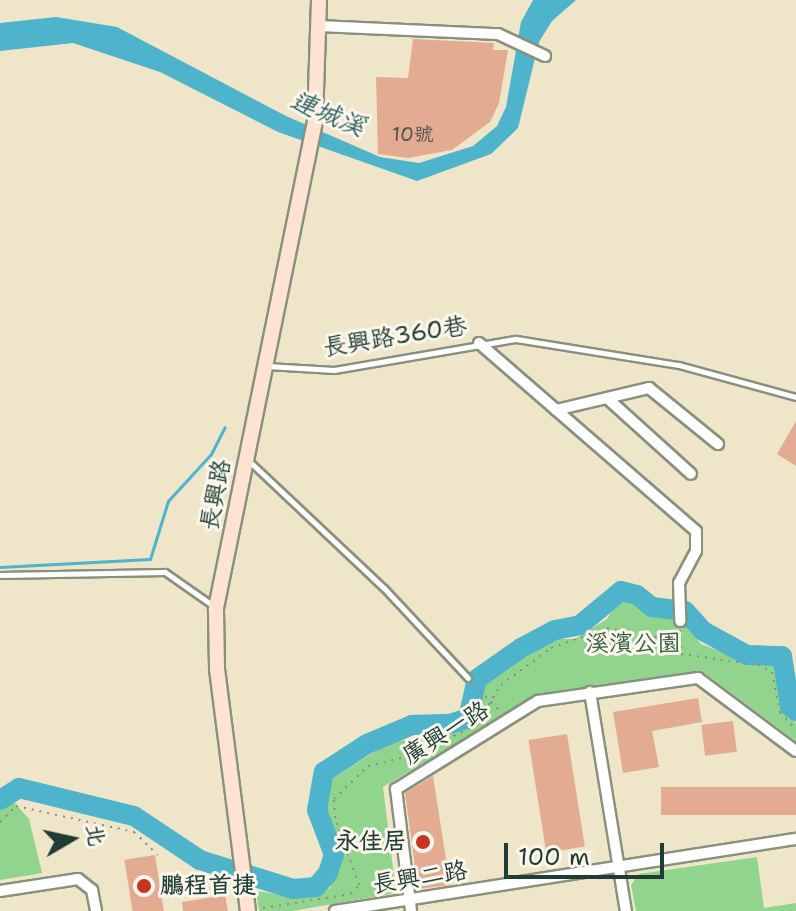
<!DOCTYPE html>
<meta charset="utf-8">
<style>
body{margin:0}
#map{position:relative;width:796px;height:911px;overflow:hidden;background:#efe5c9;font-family:"Shantell Sans","LXGW WenKai TC",sans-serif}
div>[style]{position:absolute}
.green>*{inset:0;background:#91d48d}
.water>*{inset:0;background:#4db4cb}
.stream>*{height:3px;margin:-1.5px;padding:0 1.5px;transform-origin:1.5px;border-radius:1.5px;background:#4db4cb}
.river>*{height:20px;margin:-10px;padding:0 10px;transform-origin:10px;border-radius:10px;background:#4db4cb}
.building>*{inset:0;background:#e2ab92;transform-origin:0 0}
.path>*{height:2px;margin-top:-1px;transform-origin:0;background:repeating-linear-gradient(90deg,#87917e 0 2px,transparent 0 8px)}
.roads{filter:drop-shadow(2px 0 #87917e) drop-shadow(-2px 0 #87917e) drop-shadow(0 2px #87917e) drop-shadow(0 -2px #87917e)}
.lane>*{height:5px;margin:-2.5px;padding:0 2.5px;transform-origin:2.5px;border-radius:2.5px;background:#fff}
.street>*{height:10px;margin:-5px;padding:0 5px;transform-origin:5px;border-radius:5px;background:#fff}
.secondary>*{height:14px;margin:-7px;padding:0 7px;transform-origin:7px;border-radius:7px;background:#fee3d2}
.dots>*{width:22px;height:22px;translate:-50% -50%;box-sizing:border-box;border:4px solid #fbf7ec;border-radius:50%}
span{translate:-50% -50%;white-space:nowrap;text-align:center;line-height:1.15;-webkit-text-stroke:6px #fbf7ec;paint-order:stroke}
.number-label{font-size:20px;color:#50584c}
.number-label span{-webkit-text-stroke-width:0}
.street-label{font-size:24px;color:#1f3d34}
.park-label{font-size:24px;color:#365b46}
.poi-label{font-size:24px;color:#1f3d34;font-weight:700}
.right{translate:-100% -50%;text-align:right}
.left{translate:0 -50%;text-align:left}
.water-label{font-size:26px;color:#2d6161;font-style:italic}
.north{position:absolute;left:32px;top:799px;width:80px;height:80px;-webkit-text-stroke:6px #fbf7ec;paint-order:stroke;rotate:81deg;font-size:22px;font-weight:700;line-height:32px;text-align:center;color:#1f3d34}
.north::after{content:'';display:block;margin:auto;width:28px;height:36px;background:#1f3d34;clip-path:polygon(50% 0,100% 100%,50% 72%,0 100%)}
.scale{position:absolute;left:504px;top:843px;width:160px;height:36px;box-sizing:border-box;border:4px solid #1f3d34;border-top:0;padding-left:10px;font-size:24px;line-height:28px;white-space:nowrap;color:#1f3d34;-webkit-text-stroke:6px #fbf7ec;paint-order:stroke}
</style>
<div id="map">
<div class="green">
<div style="clip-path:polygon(618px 599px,684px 624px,701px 644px,740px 659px,775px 657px,784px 702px,796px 724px,796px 741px,702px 671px,537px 695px,383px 787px,396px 893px,292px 911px,259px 911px,256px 891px,295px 897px,330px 888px,339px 851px,322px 803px,333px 778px,387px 744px,467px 726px,476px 697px,489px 680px,544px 639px,575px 639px,607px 619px)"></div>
<div style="clip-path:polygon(13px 801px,29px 819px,42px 873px,0 880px,0 807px)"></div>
<div style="clip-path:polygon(757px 857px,764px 908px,796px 903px,796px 911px,636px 911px,631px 885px,639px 874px)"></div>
</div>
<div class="water">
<div style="clip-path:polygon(533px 0,576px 0,552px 21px,539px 42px,518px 128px,491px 154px,417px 181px,278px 132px,160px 72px,73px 43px,0 51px,0 23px,56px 17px,117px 27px,286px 116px,380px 157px,419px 163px,473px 146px,497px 126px,506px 107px,521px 22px)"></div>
</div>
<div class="stream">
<div style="left:0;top:567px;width:150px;rotate:-3.1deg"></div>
<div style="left:150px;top:559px;width:61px;rotate:-72.8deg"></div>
<div style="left:168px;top:501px;width:64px;rotate:-47.5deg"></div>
<div style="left:211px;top:454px;width:30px;rotate:-63deg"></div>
</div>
<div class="river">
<div style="left:0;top:800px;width:22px;rotate:-32deg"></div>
<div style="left:19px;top:788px;width:118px;rotate:13.7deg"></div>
<div style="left:134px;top:816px;width:79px;rotate:33.7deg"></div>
<div style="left:200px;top:860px;width:97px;rotate:17.3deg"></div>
<div style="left:293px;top:889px;width:23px;rotate:-5deg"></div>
<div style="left:316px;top:887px;width:18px;rotate:-49deg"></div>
<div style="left:328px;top:873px;width:19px;rotate:-72deg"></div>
<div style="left:334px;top:855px;width:48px;rotate:-110.7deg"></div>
<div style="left:317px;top:810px;width:39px;rotate:-80deg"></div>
<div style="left:324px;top:772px;width:51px;rotate:-33.1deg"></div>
<div style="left:367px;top:744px;width:49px;rotate:-22.9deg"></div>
<div style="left:412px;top:725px;width:38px;rotate:-2deg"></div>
<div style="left:450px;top:724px;width:19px;rotate:-18deg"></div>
<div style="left:468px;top:718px;width:40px;rotate:-77deg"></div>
<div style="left:477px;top:679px;width:54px;rotate:-35.2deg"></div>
<div style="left:521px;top:648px;width:38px;rotate:-28deg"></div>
<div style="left:555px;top:630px;width:25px;rotate:-11deg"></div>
<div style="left:580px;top:625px;width:53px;rotate:-39.7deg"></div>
<div style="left:621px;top:591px;width:16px;rotate:14deg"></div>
<div style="left:637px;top:595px;width:19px;rotate:39deg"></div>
<div style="left:652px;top:607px;width:33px;rotate:7deg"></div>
<div style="left:685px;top:611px;width:27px;rotate:48deg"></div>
<div style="left:703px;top:631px;width:50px;rotate:28.6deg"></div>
<div style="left:747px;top:655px;width:35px;rotate:2deg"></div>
<div style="left:782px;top:656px;width:51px;rotate:80.9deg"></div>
<div style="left:790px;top:706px;width:8px;rotate:40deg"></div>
</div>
<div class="building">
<div style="clip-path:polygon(413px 39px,494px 43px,493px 50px,508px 50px,499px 103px,490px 122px,452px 150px,408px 158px,378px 154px,376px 77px,408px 78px)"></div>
<div style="clip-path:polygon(796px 421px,796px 466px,777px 454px)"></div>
<div style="clip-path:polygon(698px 698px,702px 722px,652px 731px,659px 767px,623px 773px,613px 712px)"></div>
<div style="left:733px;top:721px;width:31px;height:32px;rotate:83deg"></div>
<div style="left:567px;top:734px;width:114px;height:39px;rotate:81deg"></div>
<div style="clip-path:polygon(433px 776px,450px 885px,418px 889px,405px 793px)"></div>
<div style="left:796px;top:787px;width:28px;height:135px;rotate:90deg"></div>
<div style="left:155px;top:855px;width:57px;height:31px;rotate:81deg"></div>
<div style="clip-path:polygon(225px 895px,228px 911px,183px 911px,182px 902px)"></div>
</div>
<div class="path">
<div style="left:680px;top:630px;width:22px;rotate:87deg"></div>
<div style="left:474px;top:685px;width:37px;rotate:45deg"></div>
<div style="left:0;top:822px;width:23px;rotate:-45deg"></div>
<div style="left:16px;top:806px;width:121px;rotate:12.4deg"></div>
<div style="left:134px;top:832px;width:33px;rotate:44deg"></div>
<div style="left:263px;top:908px;width:89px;rotate:-9deg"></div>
<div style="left:351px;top:894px;width:12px;rotate:-48deg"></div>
<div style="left:359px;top:885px;width:71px;rotate:-109.7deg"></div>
<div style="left:335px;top:818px;width:19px;rotate:-93deg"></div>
<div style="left:334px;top:799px;width:47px;rotate:-44.1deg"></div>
<div style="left:368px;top:766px;width:51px;rotate:-13.5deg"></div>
<div style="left:418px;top:754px;width:65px;rotate:-26.6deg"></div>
<div style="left:476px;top:725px;width:47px;rotate:-58deg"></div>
<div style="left:501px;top:685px;width:62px;rotate:-36.5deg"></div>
<div style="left:551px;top:648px;width:59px;rotate:-19.7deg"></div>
<div style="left:607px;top:628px;width:49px;rotate:10.6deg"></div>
<div style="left:655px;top:637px;width:31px;rotate:33deg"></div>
<div style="left:681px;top:654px;width:78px;rotate:8.1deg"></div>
<div style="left:758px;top:665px;width:16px;rotate:27deg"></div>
<div style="left:772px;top:672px;width:41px;rotate:78.7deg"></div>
<div style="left:780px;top:712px;width:24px;rotate:48deg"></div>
</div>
<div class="roads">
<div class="lane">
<div style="left:267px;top:366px;width:67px;rotate:3.4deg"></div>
<div style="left:334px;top:370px;width:185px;rotate:-9.7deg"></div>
<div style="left:516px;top:339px;width:165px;rotate:9.1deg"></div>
<div style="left:679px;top:365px;width:121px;rotate:15.3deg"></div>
<div style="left:249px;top:461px;width:185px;rotate:43.3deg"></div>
<div style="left:384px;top:588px;width:123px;rotate:47deg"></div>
<div style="left:0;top:575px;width:165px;rotate:-1deg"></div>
<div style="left:165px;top:572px;width:61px;rotate:35deg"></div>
</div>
<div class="street">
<div style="left:319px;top:26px;width:179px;rotate:2.6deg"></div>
<div style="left:498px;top:34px;width:52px;rotate:25.1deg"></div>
<div style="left:479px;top:343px;width:287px;rotate:40.9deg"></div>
<div style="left:696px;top:531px;width:20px;rotate:90deg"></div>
<div style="left:696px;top:551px;width:36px;rotate:118deg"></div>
<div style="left:679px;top:583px;width:38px;rotate:88deg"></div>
<div style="left:607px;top:398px;width:113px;rotate:42.1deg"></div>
<div style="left:556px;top:410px;width:96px;rotate:-13.3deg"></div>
<div style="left:649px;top:388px;width:89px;rotate:39.1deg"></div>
<div style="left:590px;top:692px;width:222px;rotate:80.7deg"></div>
<div style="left:0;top:891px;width:79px;rotate:-8.7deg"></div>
<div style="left:78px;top:879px;width:18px;rotate:38deg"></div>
<div style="left:92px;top:890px;width:21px;rotate:79deg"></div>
<div style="left:335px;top:911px;width:467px;rotate:-8.9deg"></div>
<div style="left:411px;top:911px;width:123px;rotate:-97deg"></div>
<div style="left:396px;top:789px;width:167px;rotate:-31.8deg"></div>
<div style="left:538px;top:701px;width:162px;rotate:-8.2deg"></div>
<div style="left:698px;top:678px;width:122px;rotate:36.7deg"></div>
</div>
<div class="secondary">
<div style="left:248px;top:911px;width:245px;rotate:-97.3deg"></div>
<div style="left:217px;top:668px;width:60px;rotate:-91deg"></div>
<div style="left:216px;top:608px;width:497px;rotate:-78.5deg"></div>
<div style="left:315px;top:121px;width:121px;rotate:-88.1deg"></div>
</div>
</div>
<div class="dots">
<div style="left:423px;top:842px;background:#c8321e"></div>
<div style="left:144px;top:886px;background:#c8321e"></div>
</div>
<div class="number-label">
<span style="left:413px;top:134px">10號</span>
</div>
<div class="street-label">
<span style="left:395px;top:337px;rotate:-9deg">長興路360巷</span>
<span style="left:216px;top:495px;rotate:-79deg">長興路</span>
<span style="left:446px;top:733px;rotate:-32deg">廣興一路</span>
<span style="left:420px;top:878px;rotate:-9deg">長興二路</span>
</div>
<div class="park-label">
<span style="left:633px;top:644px">溪濱公園</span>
</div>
<div class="poi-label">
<span class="right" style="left:407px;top:842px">永佳居</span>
<span class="left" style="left:160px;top:886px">鵬程首捷</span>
</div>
<div class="water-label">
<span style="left:328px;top:113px;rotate:22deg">連城溪</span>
</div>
<div class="north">北</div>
<div class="scale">100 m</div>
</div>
